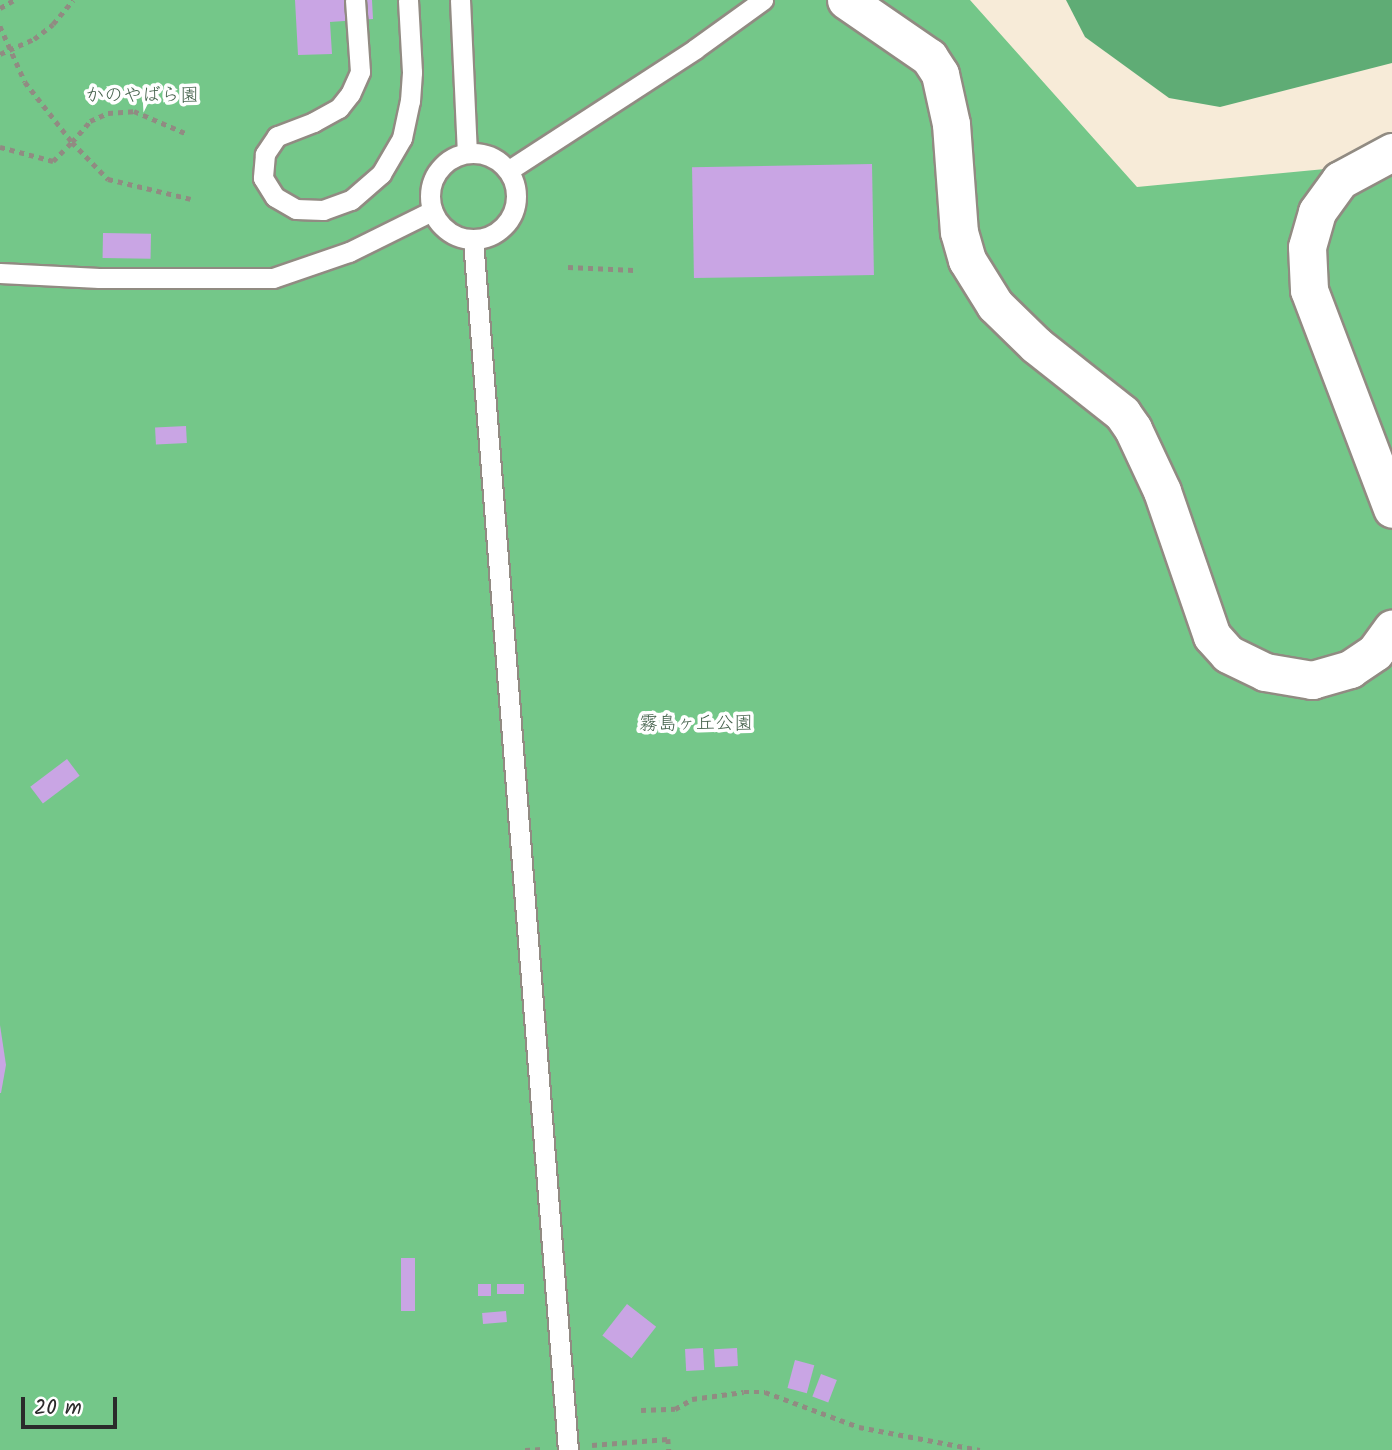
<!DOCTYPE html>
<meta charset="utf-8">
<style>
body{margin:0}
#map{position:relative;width:1392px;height:1450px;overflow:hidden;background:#f7ebd8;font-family:Kalam,"Klee One",sans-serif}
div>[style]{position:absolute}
.green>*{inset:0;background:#74c789}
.forest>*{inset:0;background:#5fac75}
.building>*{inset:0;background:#c9a5e4;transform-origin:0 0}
.path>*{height:4.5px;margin-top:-2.25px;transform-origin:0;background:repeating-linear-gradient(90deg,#918b82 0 5px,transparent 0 10px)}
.roads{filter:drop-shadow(2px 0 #918b82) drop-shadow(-2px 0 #918b82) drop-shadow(0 2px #918b82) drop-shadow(0 -2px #918b82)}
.lane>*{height:19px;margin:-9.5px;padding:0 9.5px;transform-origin:9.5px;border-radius:9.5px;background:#fff}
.lane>.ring{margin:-9.5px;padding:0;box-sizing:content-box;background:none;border:19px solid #fff;border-radius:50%}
.street>*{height:37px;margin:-18.5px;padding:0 18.5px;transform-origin:18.5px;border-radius:18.5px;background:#fff}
span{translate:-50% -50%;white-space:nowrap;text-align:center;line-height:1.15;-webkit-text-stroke:7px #fff;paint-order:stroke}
.park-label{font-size:19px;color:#45624c}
.scale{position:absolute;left:21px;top:1397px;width:96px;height:32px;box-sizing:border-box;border:4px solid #2b2b2b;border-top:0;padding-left:9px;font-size:21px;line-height:24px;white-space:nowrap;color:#2b2b2b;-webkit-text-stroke:5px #fff;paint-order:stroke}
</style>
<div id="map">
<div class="green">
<div style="clip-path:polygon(0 0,970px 0,1137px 187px,1367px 165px,1392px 150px,1392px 1450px,0 1450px)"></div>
</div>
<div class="forest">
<div style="clip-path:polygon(1066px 0,1392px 0,1392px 63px,1220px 107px,1169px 98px,1085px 37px)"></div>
</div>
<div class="building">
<div style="clip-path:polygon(295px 0,372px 0,373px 19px,330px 22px,332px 54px,298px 55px)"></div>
<div style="left:872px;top:164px;width:111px;height:180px;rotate:89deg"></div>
<div style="left:103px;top:233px;width:48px;height:25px;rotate:1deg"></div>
<div style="left:186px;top:426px;width:17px;height:31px;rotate:87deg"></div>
<div style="left:67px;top:759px;width:21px;height:46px;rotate:53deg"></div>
<div style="clip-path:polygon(0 1025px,6px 1065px,1px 1093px,0 1093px)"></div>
<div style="left:401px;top:1258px;width:14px;height:53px"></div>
<div style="left:478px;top:1284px;width:13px;height:12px"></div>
<div style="left:524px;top:1284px;width:10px;height:27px;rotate:90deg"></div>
<div style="left:627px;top:1304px;width:37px;height:40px;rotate:38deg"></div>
<div style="left:506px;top:1311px;width:11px;height:24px;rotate:85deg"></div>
<div style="left:703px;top:1348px;width:22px;height:18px;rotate:87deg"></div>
<div style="left:737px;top:1348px;width:18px;height:23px;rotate:87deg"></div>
<div style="left:795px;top:1360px;width:20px;height:29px;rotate:15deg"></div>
<div style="left:821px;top:1374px;width:17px;height:24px;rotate:21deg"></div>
</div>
<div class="path">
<div style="left:0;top:8px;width:16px;rotate:-30deg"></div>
<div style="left:0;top:26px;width:61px;rotate:65.9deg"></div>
<div style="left:25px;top:82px;width:76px;rotate:51.9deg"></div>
<div style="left:72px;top:142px;width:28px;rotate:-49deg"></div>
<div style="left:90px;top:121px;width:20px;rotate:-24deg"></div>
<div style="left:108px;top:113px;width:26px;rotate:-4deg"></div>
<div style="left:134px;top:111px;width:56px;rotate:23.3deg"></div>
<div style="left:0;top:54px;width:37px;rotate:-24deg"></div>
<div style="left:34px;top:39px;width:24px;rotate:-38deg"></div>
<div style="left:53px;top:24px;width:31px;rotate:-50deg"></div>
<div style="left:0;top:147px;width:55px;rotate:14.8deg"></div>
<div style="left:53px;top:161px;width:27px;rotate:-45deg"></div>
<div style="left:72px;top:142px;width:52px;rotate:45.8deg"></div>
<div style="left:108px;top:179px;width:85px;rotate:13.5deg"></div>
<div style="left:568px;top:267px;width:66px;rotate:2.6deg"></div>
<div style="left:641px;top:1410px;width:34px;rotate:-2deg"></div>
<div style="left:675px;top:1409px;width:20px;rotate:-30deg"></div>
<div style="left:692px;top:1399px;width:52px;rotate:-7.7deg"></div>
<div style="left:744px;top:1392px;width:21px"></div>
<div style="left:765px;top:1392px;width:100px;rotate:20.4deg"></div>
<div style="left:859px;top:1427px;width:123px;rotate:10.8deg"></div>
<div style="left:592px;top:1445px;width:76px;rotate:-4.5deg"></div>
<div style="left:668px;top:1439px;width:11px;rotate:85deg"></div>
<div style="left:525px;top:1450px;width:17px;rotate:-3deg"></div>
</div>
<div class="roads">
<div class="lane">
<div style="left:355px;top:0;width:72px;rotate:86deg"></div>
<div style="left:360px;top:72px;width:24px;rotate:114deg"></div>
<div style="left:350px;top:94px;width:18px;rotate:128deg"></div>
<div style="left:339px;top:108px;width:29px;rotate:151deg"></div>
<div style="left:314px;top:122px;width:40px;rotate:159deg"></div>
<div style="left:277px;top:136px;width:22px;rotate:124deg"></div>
<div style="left:265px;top:154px;width:24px;rotate:95deg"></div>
<div style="left:263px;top:178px;width:22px;rotate:58deg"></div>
<div style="left:275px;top:197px;width:24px;rotate:30deg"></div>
<div style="left:296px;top:209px;width:27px;rotate:2deg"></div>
<div style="left:323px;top:210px;width:30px;rotate:-20deg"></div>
<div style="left:351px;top:200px;width:40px;rotate:-41deg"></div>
<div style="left:381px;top:174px;width:42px;rotate:-59.7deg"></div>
<div style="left:402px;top:138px;width:38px;rotate:-78deg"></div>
<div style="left:410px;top:101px;width:29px;rotate:-86deg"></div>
<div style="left:412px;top:72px;width:72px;rotate:-93.2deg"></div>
<div style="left:460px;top:0;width:152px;rotate:87.4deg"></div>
<div class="ring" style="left:430px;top:153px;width:67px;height:67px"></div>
<div style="left:509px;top:170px;width:222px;rotate:-33deg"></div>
<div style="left:695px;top:49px;width:84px;rotate:-35.8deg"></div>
<div style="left:473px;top:240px;width:1214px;rotate:85.51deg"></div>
<div style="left:0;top:273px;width:99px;rotate:2.9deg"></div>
<div style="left:99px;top:278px;width:174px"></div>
<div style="left:273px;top:278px;width:80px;rotate:-18.9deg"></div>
<div style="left:349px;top:252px;width:93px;rotate:-26.3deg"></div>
</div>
<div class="street">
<div style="left:846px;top:0;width:101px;rotate:34.5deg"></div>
<div style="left:929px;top:57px;width:20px;rotate:57deg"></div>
<div style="left:940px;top:74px;width:51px;rotate:77.6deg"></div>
<div style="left:951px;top:124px;width:108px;rotate:85.8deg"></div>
<div style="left:959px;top:232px;width:29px;rotate:74deg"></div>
<div style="left:967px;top:260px;width:53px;rotate:58.1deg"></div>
<div style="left:995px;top:305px;width:57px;rotate:44.3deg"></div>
<div style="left:1036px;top:345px;width:110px;rotate:38.3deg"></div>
<div style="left:1122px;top:413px;width:19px;rotate:55deg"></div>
<div style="left:1133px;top:429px;width:68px;rotate:64.9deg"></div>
<div style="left:1162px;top:491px;width:153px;rotate:71deg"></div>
<div style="left:1212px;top:636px;width:24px;rotate:48deg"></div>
<div style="left:1228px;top:654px;width:41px;rotate:25.9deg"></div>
<div style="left:1265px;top:672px;width:48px;rotate:9.7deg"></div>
<div style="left:1312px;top:680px;width:40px;rotate:-16deg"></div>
<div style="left:1350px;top:669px;width:30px;rotate:-34deg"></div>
<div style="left:1375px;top:652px;width:29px;rotate:-54deg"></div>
<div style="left:1392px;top:152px;width:59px;rotate:151.7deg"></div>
<div style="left:1340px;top:180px;width:39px;rotate:126deg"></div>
<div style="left:1317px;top:212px;width:36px;rotate:106deg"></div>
<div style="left:1307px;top:247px;width:43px;rotate:87.3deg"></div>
<div style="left:1309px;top:290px;width:234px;rotate:69.2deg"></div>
</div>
</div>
<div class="park-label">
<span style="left:142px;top:97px">かのやばら園</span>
<span style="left:696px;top:725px">霧島ヶ丘公園</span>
</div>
<div class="scale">20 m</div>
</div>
